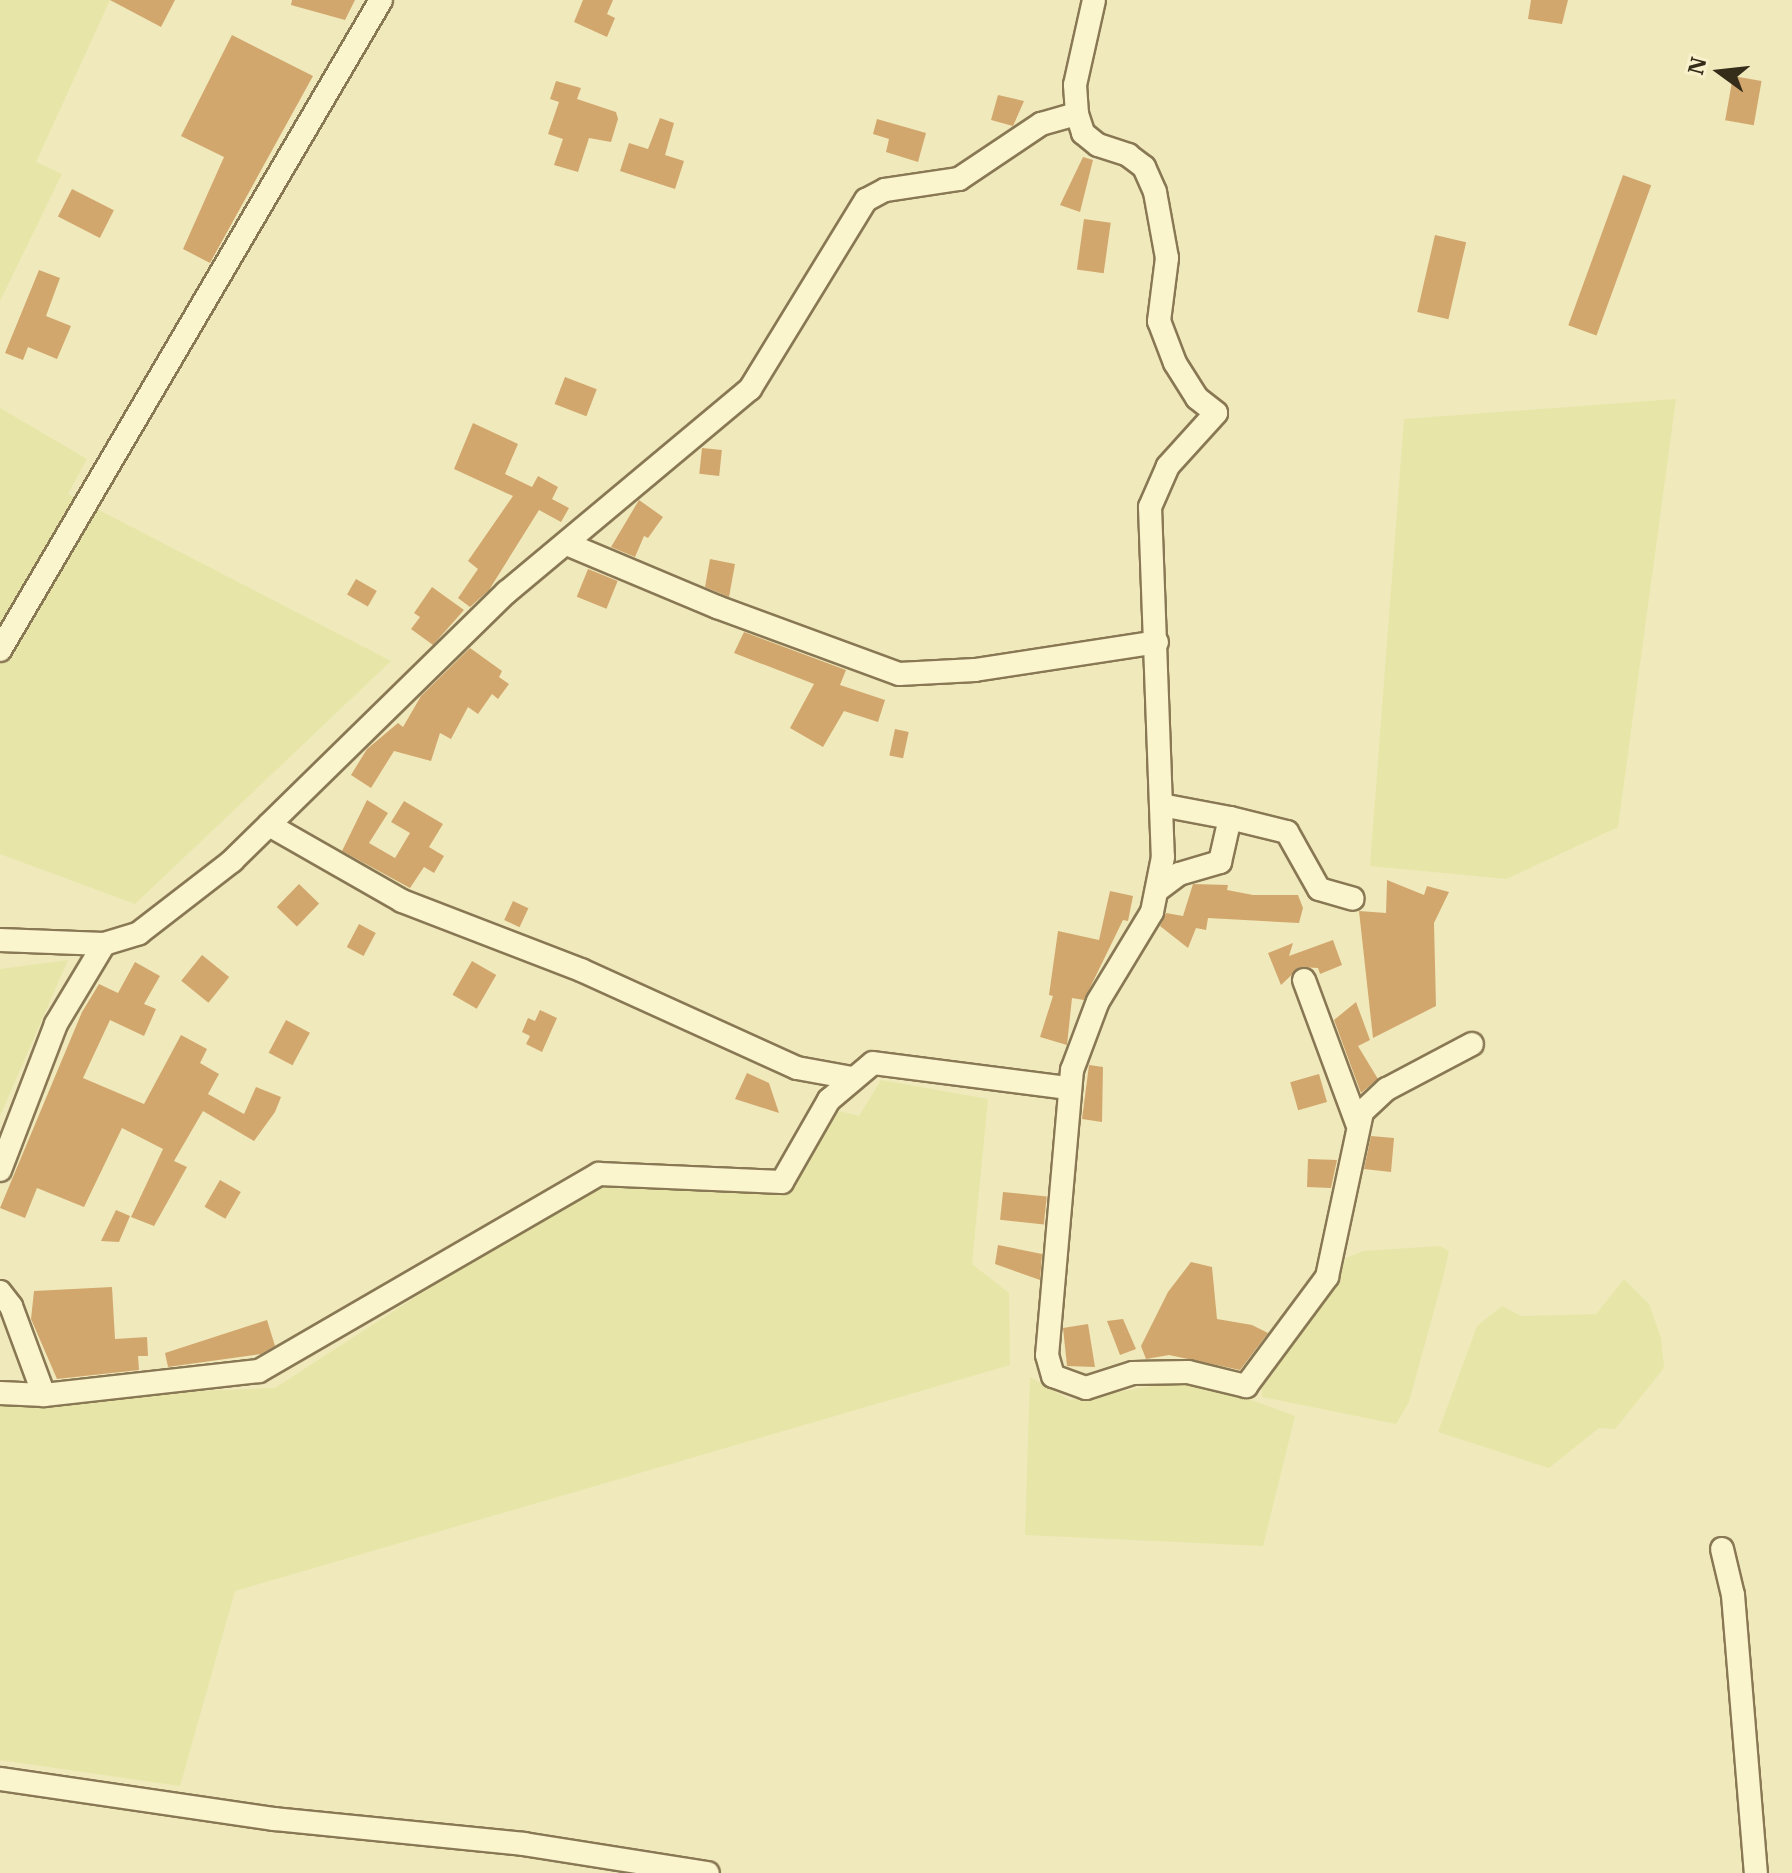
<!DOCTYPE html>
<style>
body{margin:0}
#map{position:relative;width:1792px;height:1873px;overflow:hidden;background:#f0e9bb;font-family:"IBM Plex Serif",serif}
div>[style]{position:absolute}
.farmland>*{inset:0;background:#e7e6a8}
.building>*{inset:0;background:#d2a76e;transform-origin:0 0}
.roads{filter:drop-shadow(2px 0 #897854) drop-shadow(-2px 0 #897854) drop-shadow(0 2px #897854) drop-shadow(0 -2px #897854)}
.minor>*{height:22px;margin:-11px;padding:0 11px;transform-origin:11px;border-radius:11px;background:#fbf5ce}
span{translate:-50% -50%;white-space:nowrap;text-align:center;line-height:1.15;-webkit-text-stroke:6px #f8f1cb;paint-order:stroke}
.north{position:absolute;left:1680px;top:32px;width:80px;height:80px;-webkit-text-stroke:6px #f8f1cb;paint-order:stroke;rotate:285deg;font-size:22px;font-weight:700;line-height:32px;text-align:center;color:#362c1a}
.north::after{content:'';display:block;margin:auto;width:28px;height:36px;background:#362c1a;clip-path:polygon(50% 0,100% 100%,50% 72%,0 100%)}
</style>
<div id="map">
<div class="farmland">
<div style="clip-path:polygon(0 0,110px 0,36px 162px,62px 174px,0 301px)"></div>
<div style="clip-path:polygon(1676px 399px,1618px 827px,1506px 879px,1370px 866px,1404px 419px)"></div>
<div style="clip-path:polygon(0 408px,87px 459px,68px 494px,391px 661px,135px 904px,0 854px)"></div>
<div style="clip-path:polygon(68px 960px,0 1116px,0 969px)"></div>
<div style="clip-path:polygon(881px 1080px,988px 1099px,972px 1264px,1009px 1293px,1010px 1365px,235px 1591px,180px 1786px,0 1760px,0 1398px,275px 1388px,599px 1178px,789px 1189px,835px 1110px,859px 1116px)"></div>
<div style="clip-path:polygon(1440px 1246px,1449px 1251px,1444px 1274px,1409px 1402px,1396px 1424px,1262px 1397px,1262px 1379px,1330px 1290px,1346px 1258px,1363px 1251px)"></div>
<div style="clip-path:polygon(1624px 1279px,1649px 1304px,1661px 1338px,1664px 1368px,1615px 1429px,1599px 1428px,1549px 1468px,1438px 1432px,1477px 1326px,1502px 1306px,1521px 1316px,1596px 1314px)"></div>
<div style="clip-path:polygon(1030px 1377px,1070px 1400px,1194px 1379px,1295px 1416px,1263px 1546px,1025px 1535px)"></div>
</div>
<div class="building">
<div style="clip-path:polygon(110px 0,175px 0,161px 27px)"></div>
<div style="clip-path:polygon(292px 0,355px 0,345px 20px,291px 5px)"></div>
<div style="clip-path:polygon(583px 0,613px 0,607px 14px,615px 18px,607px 37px,574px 22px)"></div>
<div style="clip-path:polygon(1531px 0,1568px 0,1562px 24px,1528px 19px)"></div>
<div style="clip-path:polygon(232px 35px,313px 76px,210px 263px,183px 249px,224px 157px,181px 136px)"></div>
<div style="left:1733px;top:76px;width:29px;height:45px;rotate:10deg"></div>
<div style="clip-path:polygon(556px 81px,581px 88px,577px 99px,616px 112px,618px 119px,611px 142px,589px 138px,578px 172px,554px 165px,563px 139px,548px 134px,559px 102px,550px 99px)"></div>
<div style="clip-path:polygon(998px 95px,1024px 101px,1013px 126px,991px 120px)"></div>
<div style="clip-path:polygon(660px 118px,674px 123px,665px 155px,684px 161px,675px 189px,620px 171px,629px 143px,648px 149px)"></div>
<div style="clip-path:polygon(877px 119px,926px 133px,918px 162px,886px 152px,889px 139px,873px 134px)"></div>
<div style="clip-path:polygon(1083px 157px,1093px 160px,1080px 212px,1060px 205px)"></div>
<div style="left:1623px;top:175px;width:30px;height:160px;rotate:20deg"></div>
<div style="left:72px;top:189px;width:47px;height:31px;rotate:27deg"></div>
<div style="left:1084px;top:219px;width:27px;height:51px;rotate:8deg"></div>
<div style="left:1435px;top:235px;width:32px;height:79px;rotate:13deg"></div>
<div style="clip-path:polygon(39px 270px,60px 278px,46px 316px,71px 326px,57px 359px,28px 347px,23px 360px,5px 353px)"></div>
<div style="left:565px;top:377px;width:34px;height:29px;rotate:21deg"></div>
<div style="clip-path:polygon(473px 423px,518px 444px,505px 474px,532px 487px,538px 476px,558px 487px,552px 499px,569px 508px,561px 522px,539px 510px,489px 590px,470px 607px,458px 598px,478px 569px,468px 561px,513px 496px,454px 469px)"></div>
<div style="left:702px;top:448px;width:20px;height:26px;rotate:6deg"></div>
<div style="clip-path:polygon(639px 500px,663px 517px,648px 538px,644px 536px,635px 557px,611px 547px)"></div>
<div style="clip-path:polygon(710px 559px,735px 564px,729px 597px,705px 587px)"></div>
<div style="left:588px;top:569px;width:32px;height:30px;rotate:22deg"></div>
<div style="left:356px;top:579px;width:24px;height:18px;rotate:30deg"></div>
<div style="clip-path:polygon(432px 587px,464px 610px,433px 645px,411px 629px,420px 617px,414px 613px)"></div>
<div style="clip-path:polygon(744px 632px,846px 670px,840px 685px,885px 700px,878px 722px,844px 711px,823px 747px,790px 728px,814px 684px,734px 653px)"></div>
<div style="clip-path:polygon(470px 648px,502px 671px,499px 677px,509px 684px,498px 699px,492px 694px,478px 714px,468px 707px,451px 739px,440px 733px,431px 761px,394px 751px,371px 788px,351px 775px,367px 749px,398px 723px,403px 727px,421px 696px)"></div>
<div style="left:895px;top:729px;width:14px;height:27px;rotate:12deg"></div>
<div style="clip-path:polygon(367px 800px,388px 813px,369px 843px,395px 858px,410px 833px,391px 822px,404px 801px,443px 824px,429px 847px,444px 856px,434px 873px,424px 867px,410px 888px,342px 851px)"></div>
<div style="clip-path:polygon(1387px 880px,1424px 895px,1427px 886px,1449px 892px,1434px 923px,1436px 1006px,1373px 1038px,1359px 911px,1386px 913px)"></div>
<div style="left:299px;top:884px;width:28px;height:32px;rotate:44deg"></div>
<div style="clip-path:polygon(1193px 884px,1228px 885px,1227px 890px,1253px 895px,1298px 895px,1303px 908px,1299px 923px,1208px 918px,1206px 930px,1196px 928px,1188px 948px,1160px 926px,1166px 913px,1183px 916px)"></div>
<div style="clip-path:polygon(1110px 891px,1133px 896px,1128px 921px,1123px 920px,1084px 1000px,1072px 998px,1067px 1045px,1040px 1037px,1053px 996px,1049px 995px,1058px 931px,1099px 940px)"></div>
<div style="left:513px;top:901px;width:17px;height:21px;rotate:25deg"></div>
<div style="left:359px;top:924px;width:19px;height:26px;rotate:28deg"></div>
<div style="clip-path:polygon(1333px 940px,1342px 965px,1320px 974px,1318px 968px,1300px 967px,1281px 985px,1268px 953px,1293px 943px,1289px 956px)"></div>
<div style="left:202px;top:955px;width:35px;height:33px;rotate:39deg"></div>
<div style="left:472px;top:961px;width:28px;height:39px;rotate:30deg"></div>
<div style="clip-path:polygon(135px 962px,160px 976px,144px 1004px,156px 1009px,144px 1036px,110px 1020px,83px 1078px,144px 1104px,181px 1035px,207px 1049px,200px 1063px,219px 1074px,208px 1094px,244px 1114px,256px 1087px,281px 1097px,275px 1112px,254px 1141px,203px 1111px,174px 1161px,187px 1167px,154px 1226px,131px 1217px,163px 1149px,122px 1128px,84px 1207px,37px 1188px,25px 1218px,0 1208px,82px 1012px,99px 984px,118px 993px)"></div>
<div style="clip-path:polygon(1356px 1002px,1370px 1040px,1358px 1046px,1378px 1079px,1361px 1093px,1334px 1020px)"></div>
<div style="clip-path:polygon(540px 1010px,557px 1018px,542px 1052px,526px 1044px,530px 1036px,522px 1032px,528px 1018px,535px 1021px)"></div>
<div style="left:286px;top:1020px;width:27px;height:37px;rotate:28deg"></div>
<div style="clip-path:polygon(1089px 1065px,1103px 1067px,1102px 1122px,1082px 1119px)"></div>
<div style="clip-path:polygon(747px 1073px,769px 1083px,779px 1113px,735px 1099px)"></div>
<div style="left:1319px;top:1074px;width:29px;height:30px;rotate:74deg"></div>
<div style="clip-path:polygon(1371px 1136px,1394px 1138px,1391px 1172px,1364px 1169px)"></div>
<div style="clip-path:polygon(1308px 1159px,1337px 1160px,1331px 1188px,1307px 1187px)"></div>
<div style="left:220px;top:1180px;width:24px;height:31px;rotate:30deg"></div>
<div style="left:1003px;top:1192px;width:44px;height:28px;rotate:6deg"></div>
<div style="clip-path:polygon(116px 1210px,130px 1216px,119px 1242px,101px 1241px)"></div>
<div style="clip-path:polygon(998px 1245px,1042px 1254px,1040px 1280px,995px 1264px)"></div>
<div style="clip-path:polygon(1191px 1262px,1212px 1267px,1217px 1319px,1252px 1325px,1268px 1333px,1240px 1370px,1169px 1355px,1146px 1359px,1141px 1346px,1168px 1292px)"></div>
<div style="clip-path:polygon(112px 1287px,115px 1339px,147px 1337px,148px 1356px,138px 1356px,139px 1370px,57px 1379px,31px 1319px,34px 1291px)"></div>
<div style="clip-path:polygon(1123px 1319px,1136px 1349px,1120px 1355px,1107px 1321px)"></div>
<div style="clip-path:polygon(267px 1320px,275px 1346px,261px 1354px,168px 1367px,165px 1353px)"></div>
<div style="clip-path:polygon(1088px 1324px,1095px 1367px,1067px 1366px,1063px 1328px)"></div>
</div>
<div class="roads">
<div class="minor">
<div style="left:1094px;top:0;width:87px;rotate:102.6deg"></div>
<div style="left:1075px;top:85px;width:29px;rotate:86deg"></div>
<div style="left:1077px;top:114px;width:20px;rotate:72deg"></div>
<div style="left:1083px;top:133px;width:19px;rotate:39deg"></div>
<div style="left:1098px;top:145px;width:32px;rotate:18deg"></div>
<div style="left:1128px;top:155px;width:20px;rotate:37deg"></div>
<div style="left:1144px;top:167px;width:27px;rotate:66deg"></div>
<div style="left:1155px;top:192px;width:67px;rotate:79.7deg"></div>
<div style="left:1167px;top:258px;width:64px;rotate:97.2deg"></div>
<div style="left:1159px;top:321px;width:45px;rotate:69.1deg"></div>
<div style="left:1175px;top:363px;width:41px;rotate:57.8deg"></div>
<div style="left:1197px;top:398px;width:24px;rotate:38deg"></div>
<div style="left:1216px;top:413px;width:72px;rotate:132.2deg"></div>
<div style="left:1168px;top:466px;width:45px;rotate:113.7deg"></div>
<div style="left:1150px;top:507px;width:350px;rotate:87.9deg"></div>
<div style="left:1163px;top:857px;width:56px;rotate:101.3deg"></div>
<div style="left:1152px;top:912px;width:104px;rotate:121.2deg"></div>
<div style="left:1098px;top:1001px;width:74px;rotate:110.6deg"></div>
<div style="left:1072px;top:1070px;width:286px;rotate:95deg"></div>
<div style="left:1047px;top:1355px;width:22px;rotate:74deg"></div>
<div style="left:1053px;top:1376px;width:35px;rotate:20deg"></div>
<div style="left:1086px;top:1388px;width:49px;rotate:-17.7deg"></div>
<div style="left:1133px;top:1373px;width:55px;rotate:-1deg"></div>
<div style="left:1188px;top:1372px;width:60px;rotate:13.6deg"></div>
<div style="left:1246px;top:1386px;width:136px;rotate:-53.4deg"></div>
<div style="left:1327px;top:1277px;width:169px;rotate:-78deg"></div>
<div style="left:1362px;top:1112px;width:34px;rotate:-43deg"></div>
<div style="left:1387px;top:1089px;width:96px;rotate:-27.9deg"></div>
<div style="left:567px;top:544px;width:163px;rotate:22.8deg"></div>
<div style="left:717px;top:607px;width:194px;rotate:20.2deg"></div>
<div style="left:899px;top:674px;width:76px;rotate:-3deg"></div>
<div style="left:975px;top:670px;width:184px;rotate:-8.7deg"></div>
<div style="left:0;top:650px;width:753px;rotate:-59.62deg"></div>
<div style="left:1230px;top:818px;width:59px;rotate:13.8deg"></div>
<div style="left:1287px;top:832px;width:65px;rotate:60.7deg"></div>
<div style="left:1319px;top:889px;width:35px;rotate:16deg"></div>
<div style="left:269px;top:825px;width:153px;rotate:29.7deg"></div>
<div style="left:402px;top:901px;width:192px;rotate:21.1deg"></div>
<div style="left:581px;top:970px;width:237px;rotate:24.4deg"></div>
<div style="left:797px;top:1068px;width:56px;rotate:10.3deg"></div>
<div style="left:1159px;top:889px;width:25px;rotate:-37deg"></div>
<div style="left:1179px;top:874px;width:43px;rotate:-16.3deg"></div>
<div style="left:1220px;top:862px;width:45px;rotate:-77.2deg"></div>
<div style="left:1230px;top:818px;width:70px;rotate:-169.3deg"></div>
<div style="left:0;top:940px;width:104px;rotate:2.2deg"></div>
<div style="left:104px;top:944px;width:37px;rotate:-17deg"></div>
<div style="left:139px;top:933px;width:118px;rotate:-37.7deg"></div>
<div style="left:232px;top:861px;width:385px;rotate:-44.4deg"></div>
<div style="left:507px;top:592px;width:317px;rotate:-39.9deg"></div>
<div style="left:750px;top:389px;width:222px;rotate:-58.5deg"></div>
<div style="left:866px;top:200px;width:21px;rotate:-28deg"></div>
<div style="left:885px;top:190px;width:75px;rotate:-8.5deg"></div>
<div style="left:959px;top:179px;width:99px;rotate:-33.9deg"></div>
<div style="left:1041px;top:124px;width:37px;rotate:-16deg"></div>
<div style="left:1304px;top:980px;width:153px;rotate:69.7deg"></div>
<div style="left:0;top:1170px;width:156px;rotate:-69deg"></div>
<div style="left:56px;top:1024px;width:93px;rotate:-59deg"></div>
<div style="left:0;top:1292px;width:18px;rotate:52deg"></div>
<div style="left:11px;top:1306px;width:95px;rotate:69.7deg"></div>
<div style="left:0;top:1393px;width:44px;rotate:2.6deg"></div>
<div style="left:44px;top:1395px;width:216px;rotate:-6.4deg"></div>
<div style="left:259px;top:1371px;width:393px;rotate:-30.1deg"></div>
<div style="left:599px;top:1174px;width:183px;rotate:2.5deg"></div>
<div style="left:782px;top:1182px;width:95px;rotate:-60.2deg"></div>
<div style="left:829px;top:1100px;width:57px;rotate:-40.1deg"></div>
<div style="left:873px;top:1063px;width:198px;rotate:7.3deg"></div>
<div style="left:1722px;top:1549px;width:47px;rotate:76.6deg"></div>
<div style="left:1733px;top:1595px;width:279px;rotate:85.3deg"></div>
<div style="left:0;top:1779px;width:277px;rotate:8.3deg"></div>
<div style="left:274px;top:1819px;width:251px;rotate:5.7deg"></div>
<div style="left:524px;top:1844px;width:186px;rotate:9deg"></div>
</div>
</div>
<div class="north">N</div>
</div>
